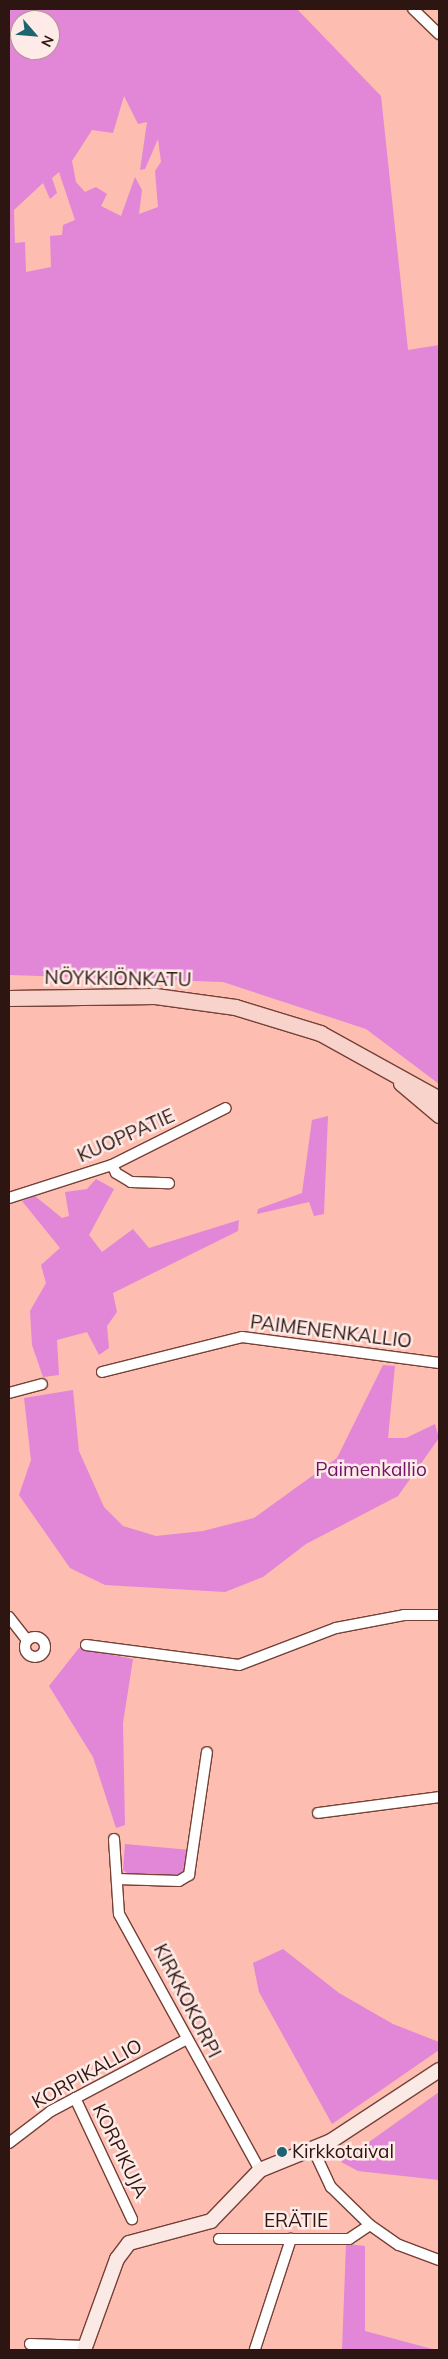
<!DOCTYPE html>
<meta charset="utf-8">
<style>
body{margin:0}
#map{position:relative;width:448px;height:2359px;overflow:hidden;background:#fdbdb0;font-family:Mulish,sans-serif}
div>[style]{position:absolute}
.green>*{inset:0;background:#e286d7}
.roads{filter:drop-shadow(1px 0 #754036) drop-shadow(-1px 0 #754036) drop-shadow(0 1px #754036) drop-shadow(0 -1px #754036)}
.street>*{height:10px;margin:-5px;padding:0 5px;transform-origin:5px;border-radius:5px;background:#fff}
.street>.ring{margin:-5px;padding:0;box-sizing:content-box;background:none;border:10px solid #fff;border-radius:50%}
.secondary>*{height:14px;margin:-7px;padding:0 7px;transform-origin:7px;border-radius:7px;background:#fbe9e6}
.primary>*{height:15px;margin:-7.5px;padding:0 7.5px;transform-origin:7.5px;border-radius:7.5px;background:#f8d3cc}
.dots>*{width:14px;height:14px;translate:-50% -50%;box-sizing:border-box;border:2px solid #feeae6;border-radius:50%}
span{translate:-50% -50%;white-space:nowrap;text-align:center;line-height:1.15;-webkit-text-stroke:5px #feeae6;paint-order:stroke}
.street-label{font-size:19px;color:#2d1612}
.park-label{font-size:19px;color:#701369}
.poi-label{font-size:19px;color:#2d1612}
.left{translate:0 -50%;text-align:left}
.frame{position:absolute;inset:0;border:10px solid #2d1612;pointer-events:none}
.north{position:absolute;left:10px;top:10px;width:50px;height:50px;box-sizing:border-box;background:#feeae6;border:1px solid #aa9591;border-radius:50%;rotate:117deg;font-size:14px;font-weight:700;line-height:20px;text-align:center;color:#2d1612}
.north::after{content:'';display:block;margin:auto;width:18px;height:22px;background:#1b6571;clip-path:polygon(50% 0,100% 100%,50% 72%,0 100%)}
</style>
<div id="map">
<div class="green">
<div style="clip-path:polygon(evenodd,9px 9px,297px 9px,381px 96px,408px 350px,439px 345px,439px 1084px,366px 1029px,223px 982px,9px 975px,9px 9px,20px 20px,50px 20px,50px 50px,20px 50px,20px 20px,9px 9px,124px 96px,138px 124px,147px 122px,140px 170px,145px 169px,158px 139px,161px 162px,155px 171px,158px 207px,139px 214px,142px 190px,135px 177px,121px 216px,101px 206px,107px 194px,96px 187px,85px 192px,76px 182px,72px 161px,92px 130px,113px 133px,124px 96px,9px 9px,59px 172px,75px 220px,63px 225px,62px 235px,50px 236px,51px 267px,26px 272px,25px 242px,15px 243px,14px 210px,43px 183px,50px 199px,57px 193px,52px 178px,59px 172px)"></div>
<div style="clip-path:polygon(328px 1116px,324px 1214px,314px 1216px,309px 1202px,257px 1214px,258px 1209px,302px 1193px,312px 1120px)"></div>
<div style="clip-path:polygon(96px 1179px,114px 1189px,89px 1235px,102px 1252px,133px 1229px,149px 1248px,239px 1220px,238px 1231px,113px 1293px,117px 1312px,107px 1326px,109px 1348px,99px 1355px,87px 1332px,57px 1340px,59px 1375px,43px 1377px,32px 1345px,30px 1311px,46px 1283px,41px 1265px,60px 1248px,22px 1201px,35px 1196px,62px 1218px,69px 1216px,65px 1192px,87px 1189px)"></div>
<div style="clip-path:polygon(383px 1365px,395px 1366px,388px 1438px,406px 1438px,435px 1424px,439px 1438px,398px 1496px,306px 1544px,263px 1577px,225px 1592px,105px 1585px,70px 1568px,19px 1495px,31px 1460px,24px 1398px,73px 1390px,79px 1451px,104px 1507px,123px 1526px,156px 1536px,203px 1531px,254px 1518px,337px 1458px)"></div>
<div style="clip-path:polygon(79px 1648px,133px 1659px,123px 1723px,125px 1825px,116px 1828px,93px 1757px,49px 1686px)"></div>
<div style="clip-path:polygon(125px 1844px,190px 1850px,187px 1870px,180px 1877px,131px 1876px,123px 1870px)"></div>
<div style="clip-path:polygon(283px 1949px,339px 1993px,393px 2024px,439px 2042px,439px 2050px,332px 2124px,259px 1992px,253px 1963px)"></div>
<div style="clip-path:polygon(439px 2092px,439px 2180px,358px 2171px,341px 2162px)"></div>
<div style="clip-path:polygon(346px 2244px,365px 2246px,365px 2331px,436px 2350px,342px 2350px)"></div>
</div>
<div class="roads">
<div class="street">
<div style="left:413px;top:9px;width:36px;rotate:44deg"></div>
<div style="left:112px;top:1165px;width:9px;rotate:63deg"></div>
<div style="left:116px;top:1173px;width:17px;rotate:31deg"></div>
<div style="left:131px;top:1182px;width:38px;rotate:2deg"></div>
<div style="left:9px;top:1198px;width:108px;rotate:-17.8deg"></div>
<div style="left:112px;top:1165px;width:127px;rotate:-26.6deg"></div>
<div style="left:102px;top:1372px;width:144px;rotate:-14deg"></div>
<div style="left:242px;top:1337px;width:199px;rotate:7.5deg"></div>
<div style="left:9px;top:1393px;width:34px;rotate:-15deg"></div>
<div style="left:9px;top:1617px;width:29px;rotate:52deg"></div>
<div class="ring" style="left:25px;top:1637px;width:10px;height:10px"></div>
<div style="left:86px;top:1645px;width:154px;rotate:7.4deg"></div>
<div style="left:239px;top:1665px;width:104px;rotate:-20.9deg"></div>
<div style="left:336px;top:1628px;width:69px;rotate:-10.8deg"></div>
<div style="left:404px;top:1615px;width:35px"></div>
<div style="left:318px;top:1813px;width:122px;rotate:-7.5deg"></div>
<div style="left:114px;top:1839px;width:75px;rotate:86.2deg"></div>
<div style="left:119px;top:1914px;width:292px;rotate:61.2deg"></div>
<div style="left:117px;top:1879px;width:62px;rotate:1.8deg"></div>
<div style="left:179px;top:1881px;width:12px;rotate:-31deg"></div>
<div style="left:189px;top:1875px;width:124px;rotate:-81.7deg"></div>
<div style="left:75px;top:2098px;width:134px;rotate:64.8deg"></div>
<div style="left:9px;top:2143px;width:53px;rotate:-37.3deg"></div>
<div style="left:51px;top:2111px;width:152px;rotate:-27.9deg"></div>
<div style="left:314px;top:2151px;width:40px;rotate:65deg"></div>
<div style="left:331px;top:2187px;width:54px;rotate:44.3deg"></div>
<div style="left:370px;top:2225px;width:35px;rotate:35deg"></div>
<div style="left:399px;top:2245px;width:43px;rotate:20.6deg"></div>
<div style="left:219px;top:2239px;width:130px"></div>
<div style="left:349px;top:2239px;width:25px;rotate:-34deg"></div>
<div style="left:30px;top:2344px;width:55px;rotate:2.1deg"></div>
<div style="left:255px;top:2349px;width:116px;rotate:-71.9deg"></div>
</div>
<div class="secondary">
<div style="left:84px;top:2350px;width:97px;rotate:-70.1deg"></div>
<div style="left:117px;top:2259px;width:20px;rotate:-53deg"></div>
<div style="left:129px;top:2243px;width:85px;rotate:-15deg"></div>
<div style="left:211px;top:2221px;width:71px;rotate:-46.1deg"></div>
<div style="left:260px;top:2170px;width:77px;rotate:-22.2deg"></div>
<div style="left:331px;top:2141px;width:129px;rotate:-33.3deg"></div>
</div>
<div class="primary">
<div style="left:9px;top:998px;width:146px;rotate:-0.8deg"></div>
<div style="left:155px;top:996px;width:81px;rotate:7.8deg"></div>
<div style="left:235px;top:1007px;width:89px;rotate:17deg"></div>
<div style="left:320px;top:1033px;width:136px;rotate:29deg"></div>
<div style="left:401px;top:1083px;width:50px;rotate:40.1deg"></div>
</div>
</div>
<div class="dots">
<div style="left:282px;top:2152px;background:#1b6571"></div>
</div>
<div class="street-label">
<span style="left:118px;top:979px;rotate:1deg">NÖYKKIÖNKATU</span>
<span style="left:126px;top:1136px;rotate:-24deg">KUOPPATIE</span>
<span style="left:331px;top:1332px;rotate:7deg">PAIMENENKALLIO</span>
<span style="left:187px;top:2001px;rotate:63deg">KIRKKOKORPI</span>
<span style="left:87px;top:2074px;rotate:-29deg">KORPIKALLIO</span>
<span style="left:120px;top:2151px;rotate:64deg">KORPIKUJA</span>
<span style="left:296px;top:2221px">ERÄTIE</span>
</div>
<div class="park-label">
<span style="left:371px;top:1470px">Paimenkallio</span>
</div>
<div class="poi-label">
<span class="left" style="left:292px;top:2152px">Kirkkotaival</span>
</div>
<div class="frame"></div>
<div class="north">N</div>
</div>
